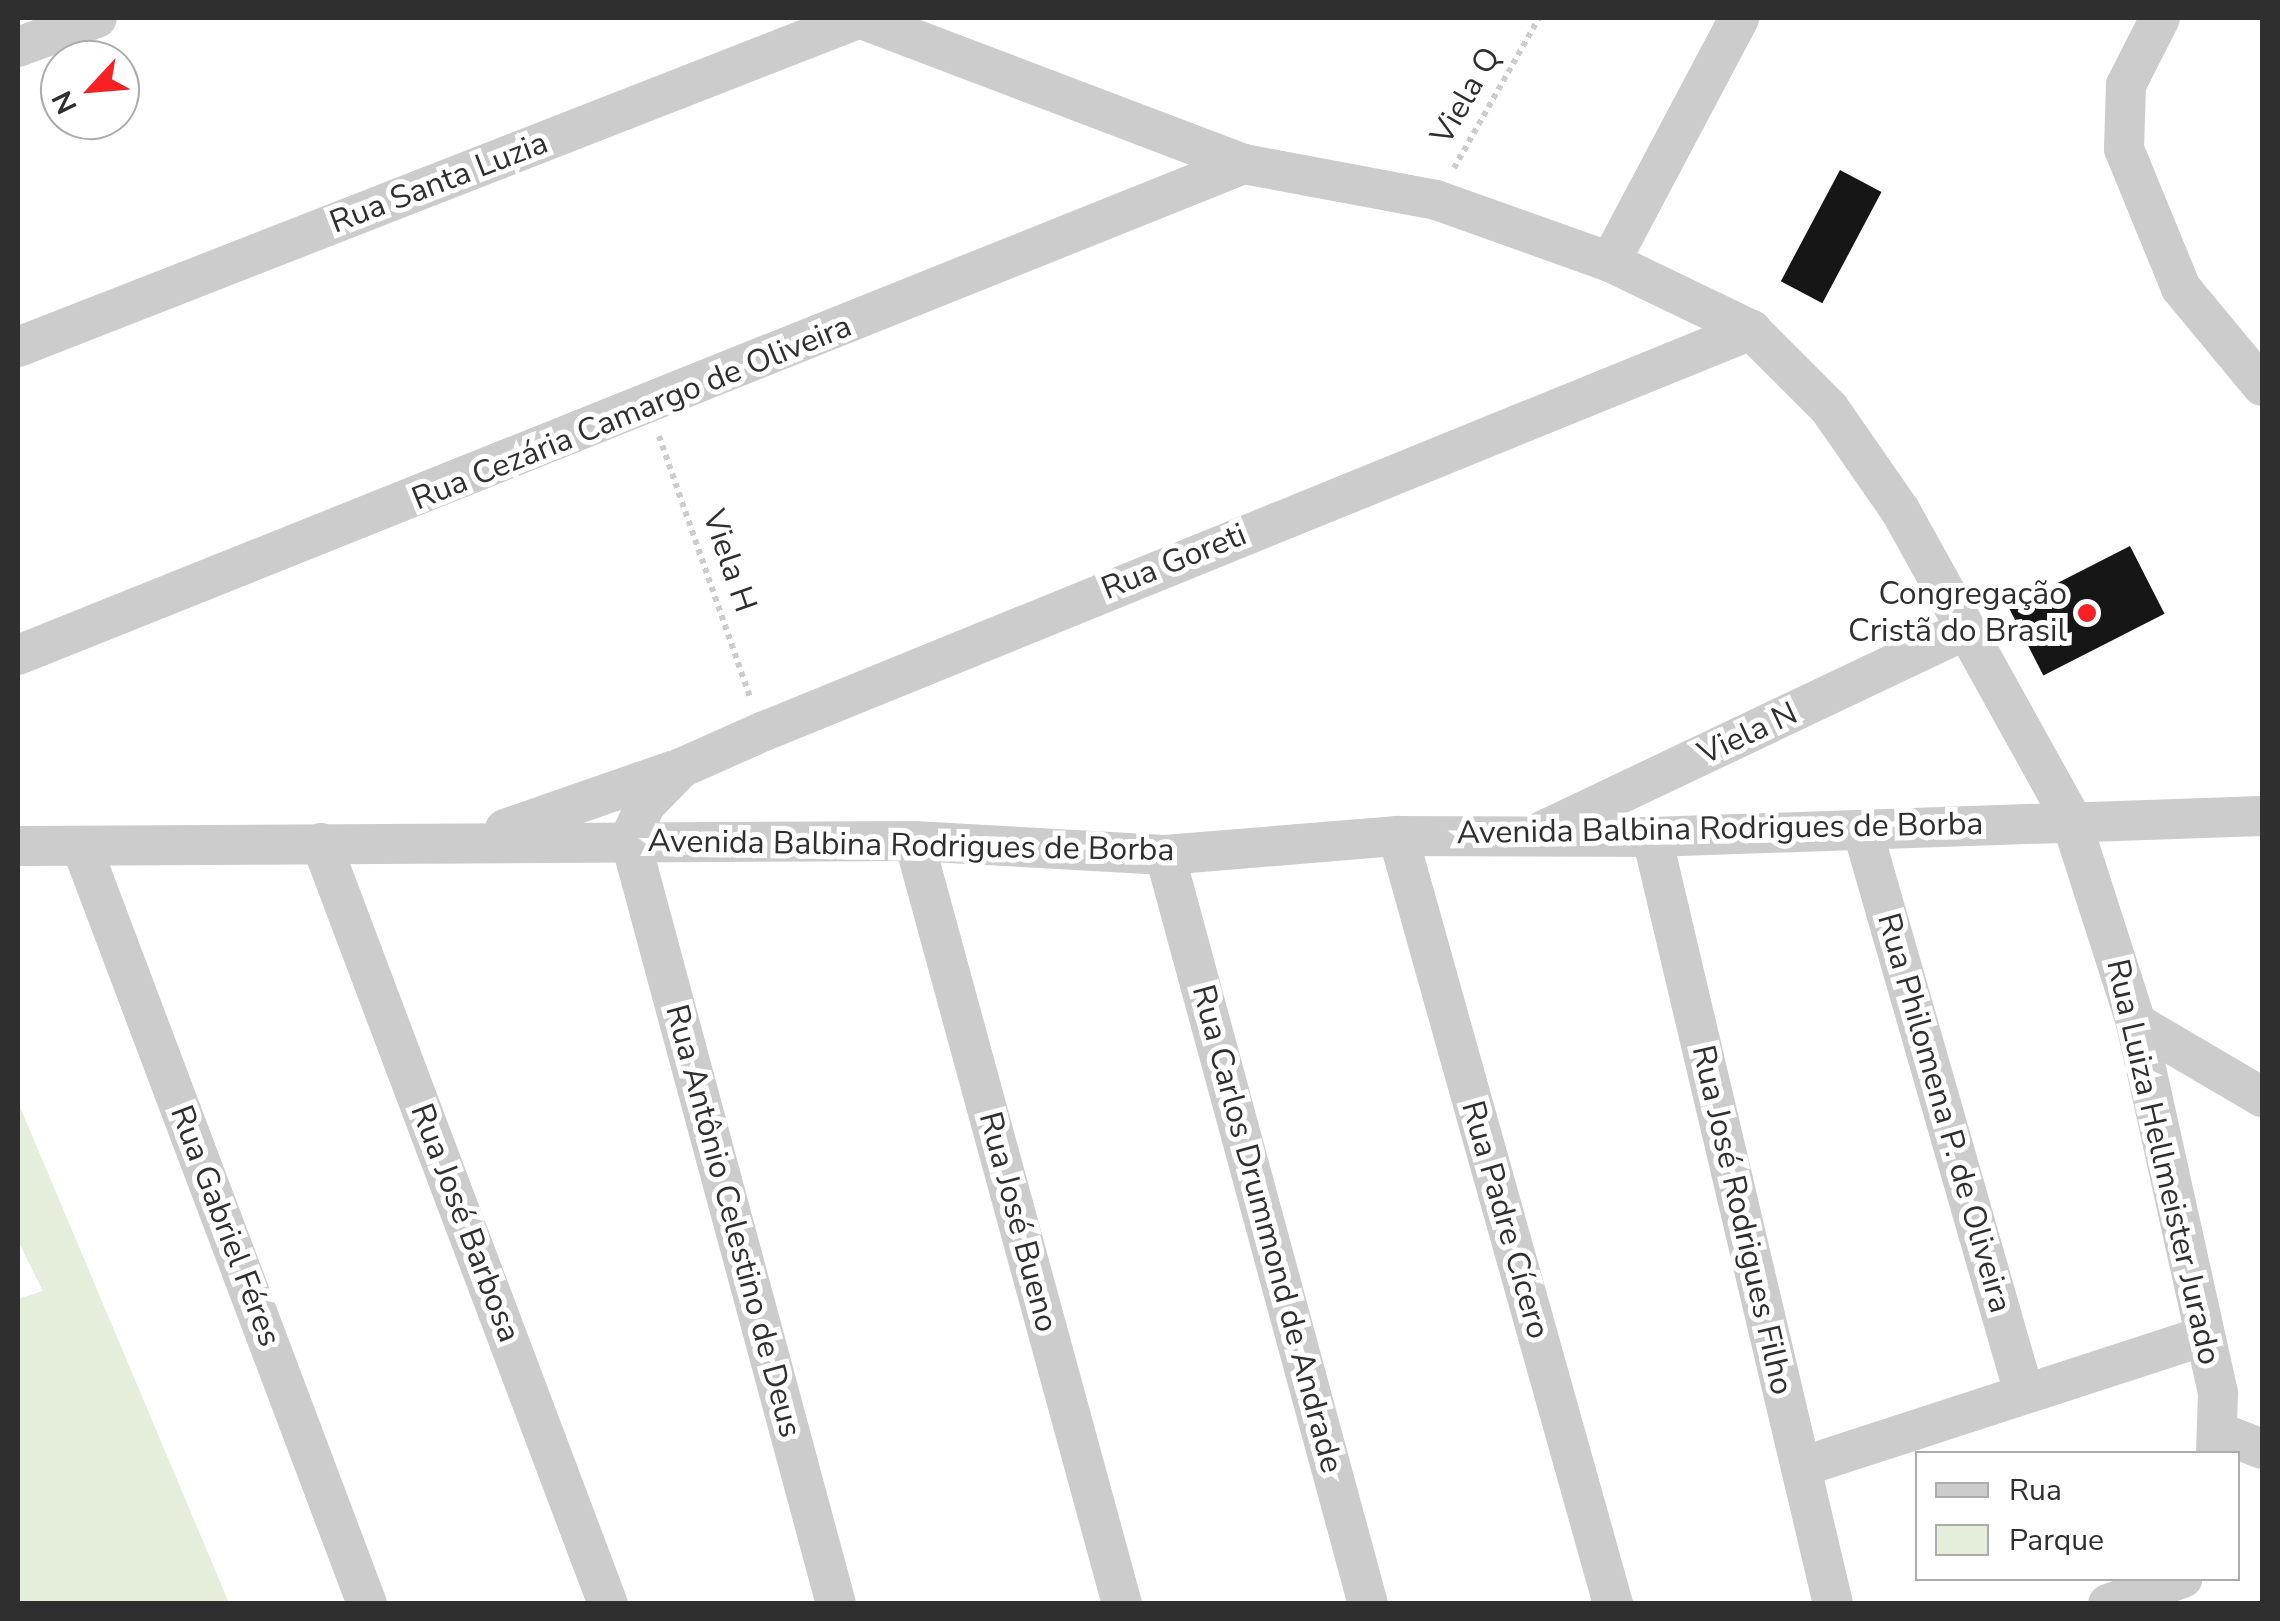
<!DOCTYPE html>
<meta charset="utf-8">
<style>
body{margin:0}
#map{position:relative;width:2280px;height:1621px;overflow:hidden;background:#fff;font-family:"Nunito Sans",sans-serif}
div>[style]{position:absolute}
.green>*{inset:0;background:#e4eedb}
.building>*{inset:0;background:#161616;transform-origin:0 0}
.path>*{height:6px;margin-top:-3px;transform-origin:0;background:repeating-linear-gradient(90deg,#ccc 0 5px,transparent 0 10px)}
.minor>*{height:40px;margin:-20px;padding:0 20px;transform-origin:20px;border-radius:20px;background:#ccc}
.dots>*{width:28px;height:28px;translate:-50% -50%;box-sizing:border-box;border:5px solid #fff;border-radius:50%}
span{translate:-50% -50%;white-space:nowrap;text-align:center;line-height:1.15;-webkit-text-stroke:10px #fff;paint-order:stroke}
.street-label{font-size:32px;color:#2f2f2f}
.poi-label{font-size:32px;color:#2f2f2f}
.right{translate:-100% -50%;text-align:right}
.frame{position:absolute;inset:0;border:20px solid #2f2f2f;pointer-events:none}
.legend{position:absolute;left:1915px;top:1451px;width:325px;height:130px;box-sizing:border-box;background:#fff;border:2px solid #acacac;margin:0;padding:12px 18px;list-style:none;font-size:30px;color:#2f2f2f}
.legend li{display:flex;align-items:center;gap:20px;height:50px}
.legend b{width:50px;border:2px solid #acacac}
.north{position:absolute;left:40px;top:40px;width:100px;height:100px;box-sizing:border-box;background:#fff;border:2px solid #acacac;border-radius:50%;rotate:244deg;font-size:28px;font-weight:700;line-height:40px;text-align:center;color:#2f2f2f}
.north::after{content:'';display:block;margin:auto;width:35px;height:45px;background:#f72022;clip-path:polygon(50% 0,100% 100%,50% 72%,0 100%)}
</style>
<div id="map">
<div class="green">
<div style="clip-path:polygon(18px 1102px,229px 1603px,18px 1603px,18px 1299px,43px 1291px,18px 1241px)"></div>
</div>
<div class="building">
<div style="left:1840px;top:170px;width:47px;height:126px;rotate:28deg"></div>
<div style="left:2130px;top:546px;width:76px;height:136px;rotate:63deg"></div>
</div>
<div class="path">
<div style="left:1454px;top:168px;width:172px;rotate:-60.5deg"></div>
<div style="left:659px;top:436px;width:277px;rotate:70.8deg"></div>
</div>
<div class="minor">
<div style="left:859px;top:18px;width:412px;rotate:20.8deg"></div>
<div style="left:1244px;top:164px;width:195px;rotate:10.6deg"></div>
<div style="left:1436px;top:200px;width:185px;rotate:19.6deg"></div>
<div style="left:1610px;top:262px;width:157px;rotate:25.7deg"></div>
<div style="left:1751px;top:330px;width:110px;rotate:45deg"></div>
<div style="left:1829px;top:408px;width:124px;rotate:55.2deg"></div>
<div style="left:1900px;top:510px;width:351px;rotate:61deg"></div>
<div style="left:2070px;top:817px;width:216px;rotate:72.2deg"></div>
<div style="left:2136px;top:1023px;width:379px;rotate:77.5deg"></div>
<div style="left:2218px;top:1393px;width:61px;rotate:91.9deg"></div>
<div style="left:2160px;top:18px;width:75px;rotate:116.9deg"></div>
<div style="left:2126px;top:85px;width:64px;rotate:91.8deg"></div>
<div style="left:2124px;top:149px;width:150px;rotate:67.7deg"></div>
<div style="left:2181px;top:288px;width:127px;rotate:50.4deg"></div>
<div style="left:18px;top:47px;width:84px;rotate:-20.2deg"></div>
<div style="left:1610px;top:262px;width:276px;rotate:-62.1deg"></div>
<div style="left:18px;top:347px;width:904px;rotate:-21.34deg"></div>
<div style="left:18px;top:655px;width:1321px;rotate:-21.83deg"></div>
<div style="left:505px;top:829px;width:177px;rotate:-19.2deg"></div>
<div style="left:1542px;top:831px;width:466px;rotate:-25.4deg"></div>
<div style="left:1863px;top:832px;width:584px;rotate:73.99deg"></div>
<div style="left:1398px;top:836px;width:798px;rotate:74.36deg"></div>
<div style="left:1652px;top:837px;width:788px;rotate:76.72deg"></div>
<div style="left:914px;top:841px;width:791px;rotate:74.75deg"></div>
<div style="left:321px;top:843px;width:813px;rotate:69.34deg"></div>
<div style="left:18px;top:846px;width:896px;rotate:-0.32deg"></div>
<div style="left:914px;top:841px;width:251px;rotate:3.2deg"></div>
<div style="left:1165px;top:855px;width:234px;rotate:-4.7deg"></div>
<div style="left:1398px;top:836px;width:254px;rotate:0.2deg"></div>
<div style="left:1652px;top:837px;width:610px;rotate:-1.97deg"></div>
<div style="left:82px;top:848px;width:808px;rotate:69.34deg"></div>
<div style="left:1165px;top:855px;width:776px;rotate:74.84deg"></div>
<div style="left:2136px;top:1023px;width:146px;rotate:30.4deg"></div>
<div style="left:2219px;top:1432px;width:46px;rotate:21.6deg"></div>
<div style="left:1801px;top:1467px;width:424px;rotate:-18deg"></div>
<div style="left:836px;top:1604px;width:792px;rotate:-105.07deg"></div>
<div style="left:630px;top:839px;width:37px;rotate:-66deg"></div>
<div style="left:645px;top:805px;width:52px;rotate:-45.8deg"></div>
<div style="left:681px;top:768px;width:89px;rotate:-24deg"></div>
<div style="left:762px;top:732px;width:1068px;rotate:-22.12deg"></div>
<div style="left:2108px;top:1604px;width:79px;rotate:-19.1deg"></div>
</div>
<div class="dots">
<div style="left:2087px;top:613px;background:#f72022"></div>
</div>
<div class="street-label">
<span style="left:1466px;top:96px;rotate:-60deg">Viela Q</span>
<span style="left:439px;top:183px;rotate:-21deg">Rua Santa Luzia</span>
<span style="left:632px;top:413px;rotate:-22deg">Rua Cezária Camargo de Oliveira</span>
<span style="left:729px;top:561px;rotate:71deg">Viela H</span>
<span style="left:1174px;top:562px;rotate:-22deg">Rua Goreti</span>
<span style="left:1748px;top:734px;rotate:-25deg">Viela N</span>
<span style="left:1720px;top:829px;rotate:-1deg">Avenida Balbina Rodrigues de Borba</span>
<span style="left:911px;top:846px;rotate:1deg">Avenida Balbina Rodrigues de Borba</span>
<span style="left:1944px;top:1113px;rotate:74deg">Rua Philomena P. de Oliveira</span>
<span style="left:2163px;top:1162px;rotate:77deg">Rua Luiza Hellmeister Jurado</span>
<span style="left:1505px;top:1220px;rotate:74deg">Rua Padre Cícero</span>
<span style="left:1742px;top:1220px;rotate:77deg">Rua José Rodrigues Filho</span>
<span style="left:733px;top:1221px;rotate:75deg">Rua Antônio Celestino de Deus</span>
<span style="left:1018px;top:1222px;rotate:75deg">Rua José Bueno</span>
<span style="left:465px;top:1223px;rotate:69deg">Rua José Barbosa</span>
<span style="left:225px;top:1226px;rotate:69deg">Rua Gabriel Féres</span>
<span style="left:1267px;top:1229px;rotate:75deg">Rua Carlos Drummond de Andrade</span>
</div>
<div class="poi-label">
<span class="right" style="left:2067px;top:613px">Congregação<br>Cristã do Brasil</span>
</div>
<div class="frame"></div>
<ul class="legend">
<li><b style="height:12px;background:#ccc"></b>Rua</li>
<li><b style="height:28px;background:#e4eedb"></b>Parque</li>
</ul>
<div class="north">N</div>
</div>
